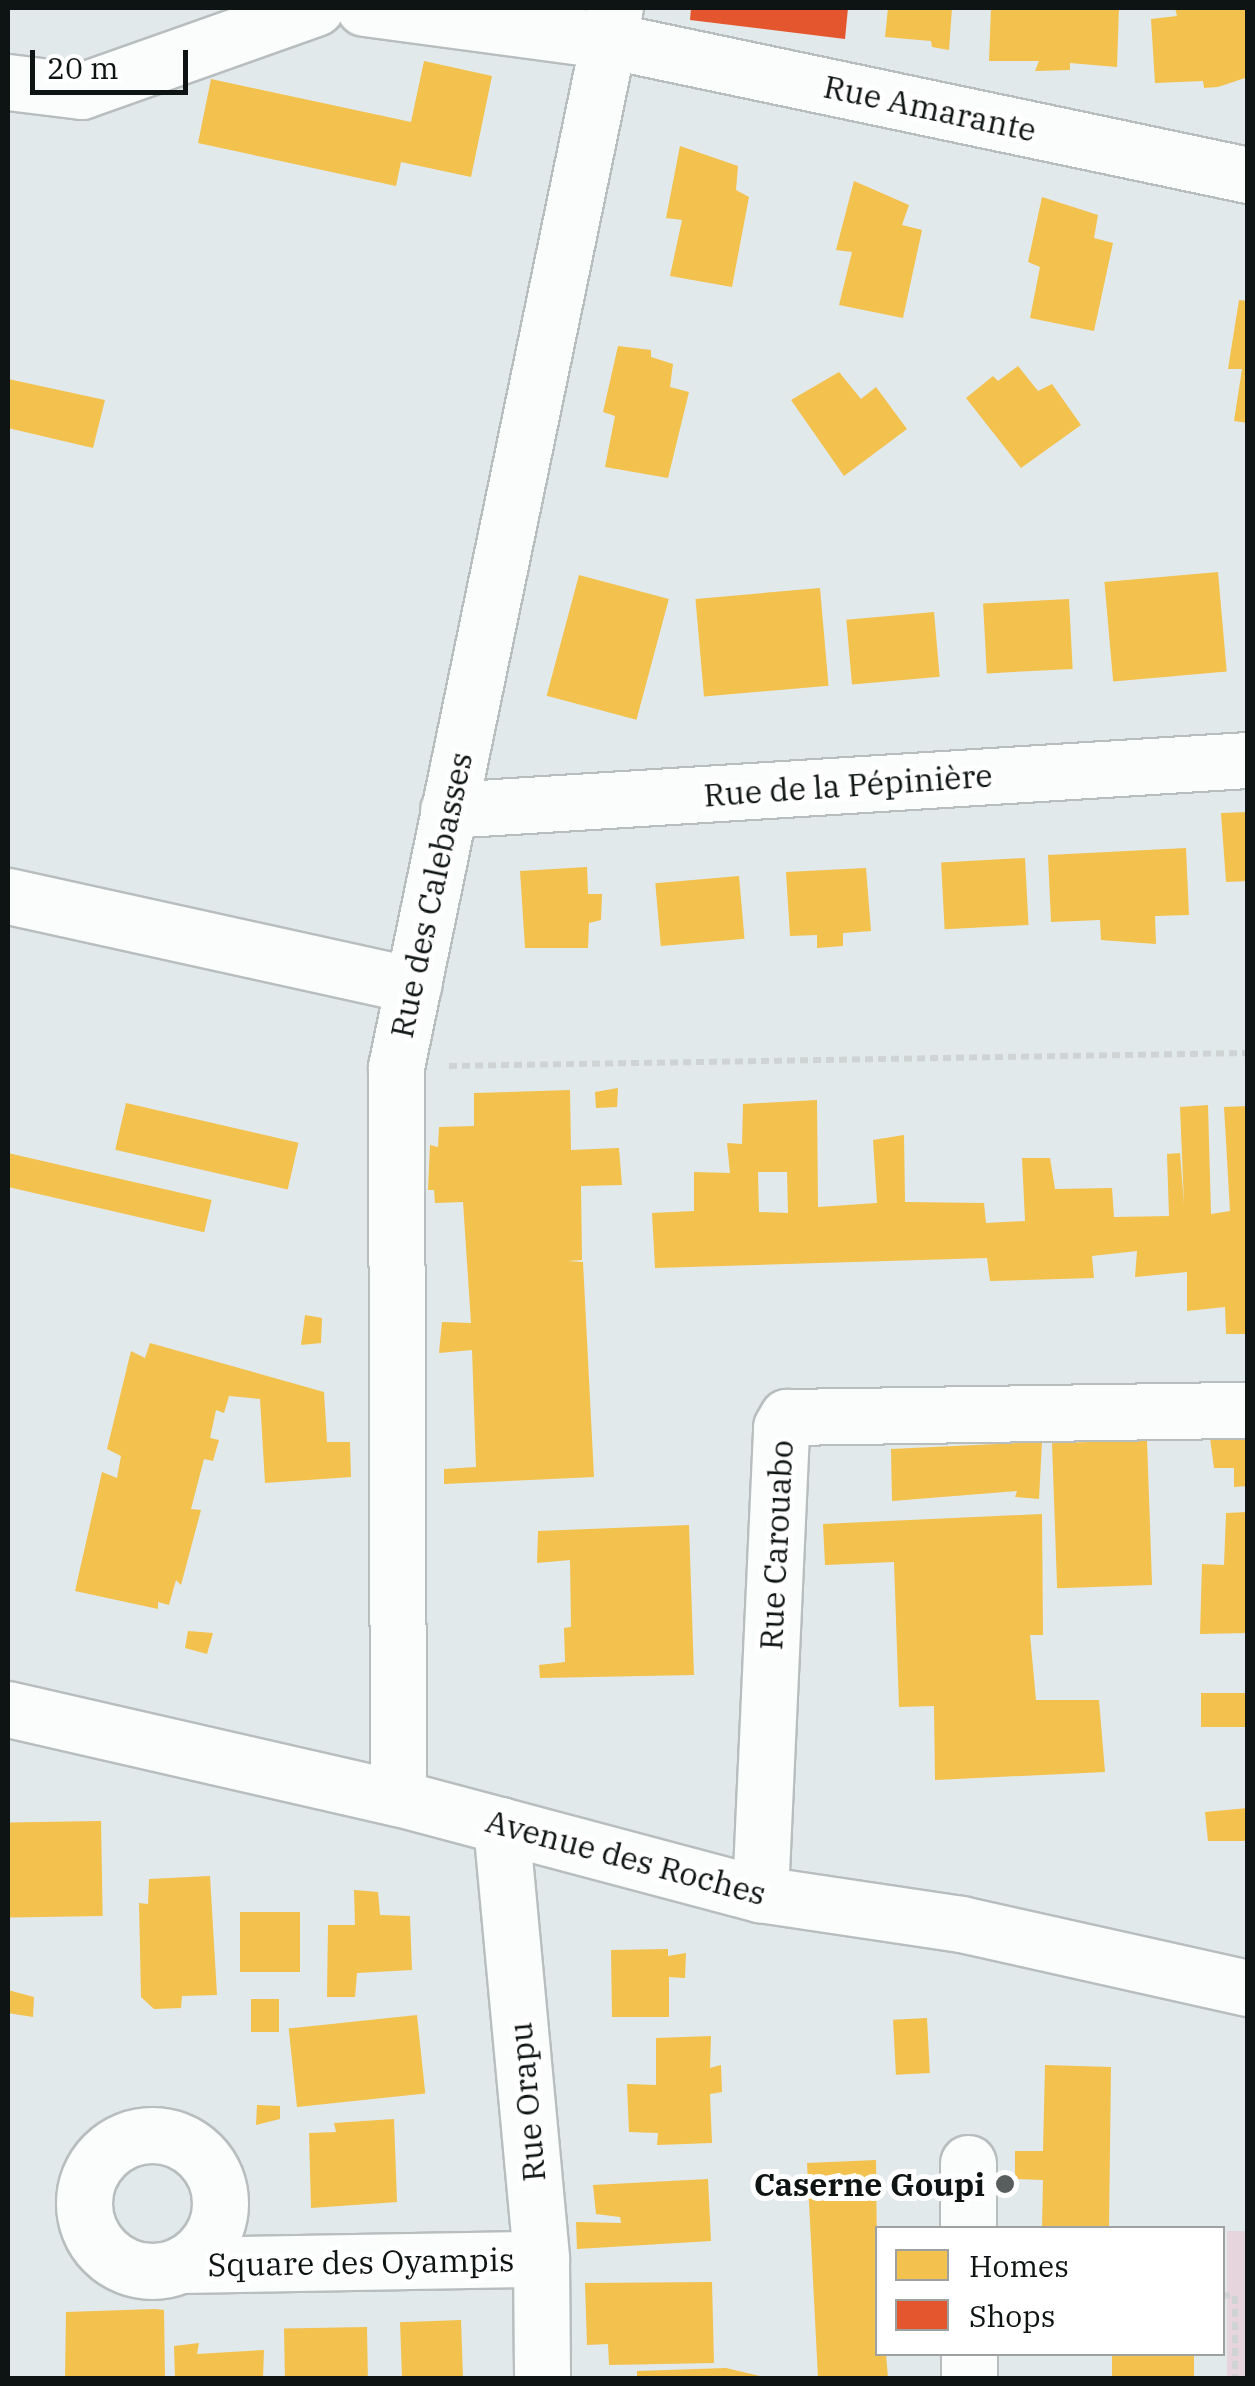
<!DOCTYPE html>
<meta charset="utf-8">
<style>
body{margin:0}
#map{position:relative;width:1255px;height:2386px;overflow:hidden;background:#e2e9ea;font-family:"IBM Plex Serif",serif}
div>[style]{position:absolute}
.green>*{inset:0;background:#e6d5dd;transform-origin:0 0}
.homes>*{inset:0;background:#f2c14e;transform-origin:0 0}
.shops>*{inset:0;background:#e4572e}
.path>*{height:6px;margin-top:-3px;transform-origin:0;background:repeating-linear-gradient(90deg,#d0d3d3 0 8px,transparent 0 13px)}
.roads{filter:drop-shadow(2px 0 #b8bdbe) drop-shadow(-2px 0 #b8bdbe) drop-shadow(0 2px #b8bdbe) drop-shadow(0 -2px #b8bdbe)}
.minor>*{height:55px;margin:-27.5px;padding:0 27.5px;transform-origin:27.5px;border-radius:27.5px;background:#fbfcfc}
.minor>.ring{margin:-27.5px;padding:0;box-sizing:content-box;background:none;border:55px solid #fbfcfc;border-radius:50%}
.dots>*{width:28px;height:28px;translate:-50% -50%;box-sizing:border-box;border:5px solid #fff;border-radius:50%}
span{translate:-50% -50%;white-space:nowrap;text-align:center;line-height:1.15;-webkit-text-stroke:10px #fff;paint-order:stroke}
.street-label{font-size:32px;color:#0e1313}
.poi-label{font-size:32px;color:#0e1313;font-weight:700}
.right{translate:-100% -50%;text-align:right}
.frame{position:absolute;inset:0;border:10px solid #0e1313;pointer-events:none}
.legend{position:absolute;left:875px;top:2226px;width:350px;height:130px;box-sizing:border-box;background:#fff;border:2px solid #9fa1a1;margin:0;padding:12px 18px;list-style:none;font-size:30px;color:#0e1313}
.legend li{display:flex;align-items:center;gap:20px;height:50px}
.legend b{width:50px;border:2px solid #9fa1a1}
.scale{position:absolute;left:30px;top:50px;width:158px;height:45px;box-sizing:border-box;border:5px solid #0e1313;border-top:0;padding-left:12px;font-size:30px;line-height:35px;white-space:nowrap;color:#0e1313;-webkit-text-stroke:8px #fff;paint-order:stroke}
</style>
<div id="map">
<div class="green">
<div style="left:1227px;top:2231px;width:20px;height:147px"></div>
</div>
<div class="homes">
<div style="clip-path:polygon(888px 8px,952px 8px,949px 50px,932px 47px,931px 41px,885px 37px)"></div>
<div style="clip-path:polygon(991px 8px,1119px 8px,1117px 67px,1070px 63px,1070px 70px,1035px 71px,1039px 61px,989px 61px)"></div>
<div style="clip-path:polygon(1175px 8px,1248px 8px,1248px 77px,1218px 87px,1204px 88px,1203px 81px,1155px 83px,1151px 19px,1177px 16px)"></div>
<div style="clip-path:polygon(424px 61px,492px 76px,471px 177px,401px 162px,396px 186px,198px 143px,211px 79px,411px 122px)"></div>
<div style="clip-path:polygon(680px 146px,738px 166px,736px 190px,749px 197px,732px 287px,670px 276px,682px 220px,666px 218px)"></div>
<div style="clip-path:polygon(854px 181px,909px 205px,902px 225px,922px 230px,903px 318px,839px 305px,852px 252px,836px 250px)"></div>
<div style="clip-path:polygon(1042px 197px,1098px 215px,1094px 238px,1113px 243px,1094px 331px,1030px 318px,1040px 267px,1028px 262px)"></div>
<div style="clip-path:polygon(1239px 300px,1248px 301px,1248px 423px,1234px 421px,1242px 369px,1228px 369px)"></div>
<div style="clip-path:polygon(618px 346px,651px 350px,651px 357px,673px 364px,670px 387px,689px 392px,668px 478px,605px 467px,615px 416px,603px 412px)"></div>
<div style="clip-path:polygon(1018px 366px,1038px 391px,1052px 384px,1081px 425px,1021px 468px,966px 398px,993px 376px,998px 381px)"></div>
<div style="clip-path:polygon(839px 372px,861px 399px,876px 387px,907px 429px,844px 476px,791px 400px)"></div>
<div style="clip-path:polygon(8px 379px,105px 400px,93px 448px,8px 428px)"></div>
<div style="left:1218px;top:572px;width:100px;height:114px;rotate:85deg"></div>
<div style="left:579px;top:575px;width:93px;height:125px;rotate:15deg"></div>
<div style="left:820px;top:588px;width:98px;height:125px;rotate:85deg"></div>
<div style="left:1069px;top:599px;width:70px;height:86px;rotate:87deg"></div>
<div style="left:934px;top:612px;width:65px;height:88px;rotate:85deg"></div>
<div style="clip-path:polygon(1248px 812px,1248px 881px,1226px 882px,1221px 813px)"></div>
<div style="clip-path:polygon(1186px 848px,1189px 915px,1155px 916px,1156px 944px,1101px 940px,1100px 920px,1051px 922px,1048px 855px)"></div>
<div style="left:1025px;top:858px;width:67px;height:84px;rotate:87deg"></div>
<div style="clip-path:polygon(587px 867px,588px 894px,602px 894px,601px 920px,589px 923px,588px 948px,525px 948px,520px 871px)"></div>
<div style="clip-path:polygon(866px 868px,871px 931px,843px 933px,843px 946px,817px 948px,817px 935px,790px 936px,786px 872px)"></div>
<div style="left:739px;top:876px;width:63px;height:84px;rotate:85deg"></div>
<div style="clip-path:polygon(618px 1088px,617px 1107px,596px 1108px,595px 1092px)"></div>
<div style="clip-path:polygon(570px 1090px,571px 1150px,619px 1148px,622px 1185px,581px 1186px,582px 1260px,567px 1261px,583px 1262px,594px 1477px,444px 1484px,444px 1469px,476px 1467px,472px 1350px,439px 1353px,442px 1322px,471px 1323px,463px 1202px,435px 1203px,434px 1190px,428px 1190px,430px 1145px,438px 1147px,439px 1127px,474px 1126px,474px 1093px)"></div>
<div style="clip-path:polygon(evenodd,817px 1100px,818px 1207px,877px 1203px,873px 1140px,904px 1135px,905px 1202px,984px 1203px,986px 1223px,1025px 1221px,1022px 1158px,1050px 1158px,1055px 1189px,1112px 1188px,1114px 1217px,1169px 1216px,1167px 1154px,1180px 1153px,1184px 1205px,1180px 1107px,1208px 1105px,1211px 1214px,1230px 1211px,1224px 1107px,1248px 1106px,1248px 1334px,1226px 1334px,1225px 1307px,1187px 1311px,1187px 1272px,1135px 1277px,1137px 1251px,1092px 1256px,1094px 1278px,990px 1281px,987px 1258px,655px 1268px,652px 1213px,694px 1211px,694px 1172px,730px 1173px,727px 1143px,742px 1144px,743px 1104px,817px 1100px,758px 1172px,787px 1172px,788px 1213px,759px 1212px,758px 1172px)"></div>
<div style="left:126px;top:1103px;width:177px;height:48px;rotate:13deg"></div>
<div style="left:8px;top:1153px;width:209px;height:33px;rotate:13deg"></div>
<div style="clip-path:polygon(305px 1315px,322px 1318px,321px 1343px,301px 1345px)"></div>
<div style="clip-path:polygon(150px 1343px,324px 1392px,327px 1442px,350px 1442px,351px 1477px,265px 1483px,260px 1399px,229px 1396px,224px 1413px,216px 1410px,210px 1438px,219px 1440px,213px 1461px,204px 1459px,191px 1509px,201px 1510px,181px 1585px,176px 1580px,169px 1605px,158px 1602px,158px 1609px,75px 1591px,102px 1472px,117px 1478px,121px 1456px,107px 1449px,131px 1351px,145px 1358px)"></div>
<div style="clip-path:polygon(1248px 1436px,1248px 1486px,1234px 1487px,1234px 1468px,1214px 1468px,1210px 1438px)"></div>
<div style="left:1147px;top:1440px;width:145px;height:95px;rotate:88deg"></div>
<div style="clip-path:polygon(1042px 1442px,1039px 1499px,1015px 1497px,1017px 1491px,892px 1501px,891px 1449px)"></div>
<div style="clip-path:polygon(1248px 1512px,1248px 1633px,1200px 1634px,1202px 1564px,1224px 1565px,1226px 1513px)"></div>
<div style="clip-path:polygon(1042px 1514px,1043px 1635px,1030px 1635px,1036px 1700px,1099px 1700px,1105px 1772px,935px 1780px,934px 1706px,899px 1707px,894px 1562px,825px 1565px,823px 1524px)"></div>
<div style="clip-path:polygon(689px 1525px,694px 1675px,540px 1678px,539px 1665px,565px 1662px,564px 1628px,571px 1627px,570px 1560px,537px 1563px,538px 1531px)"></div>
<div style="clip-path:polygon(188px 1631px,213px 1633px,207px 1654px,185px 1648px)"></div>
<div style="left:1248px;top:1693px;width:34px;height:47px;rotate:90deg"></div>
<div style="clip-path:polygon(1248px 1808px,1248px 1841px,1208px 1841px,1205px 1812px)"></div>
<div style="left:101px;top:1821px;width:95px;height:93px;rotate:89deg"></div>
<div style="clip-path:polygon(210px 1876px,217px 1995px,182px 1996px,181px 2008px,154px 2009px,141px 1997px,139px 1903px,148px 1904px,149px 1879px)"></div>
<div style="clip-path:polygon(354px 1890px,378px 1892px,380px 1915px,410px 1916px,412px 1970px,357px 1973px,355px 1997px,327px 1997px,328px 1925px,355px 1925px)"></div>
<div style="left:300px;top:1912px;width:60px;height:60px;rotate:90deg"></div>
<div style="clip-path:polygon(668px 1949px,668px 1956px,686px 1953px,685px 1978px,669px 1977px,669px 2017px,612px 2017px,611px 1950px)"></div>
<div style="clip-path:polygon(8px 1990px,34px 1997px,33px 2017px,8px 2013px)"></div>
<div style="left:279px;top:1999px;width:33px;height:28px;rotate:90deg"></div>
<div style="left:417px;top:2015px;width:79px;height:129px;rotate:84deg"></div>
<div style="left:927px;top:2018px;width:55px;height:34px;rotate:87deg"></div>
<div style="clip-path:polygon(711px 2036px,710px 2068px,721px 2065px,722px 2092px,710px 2094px,712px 2143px,657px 2145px,658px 2133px,629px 2132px,627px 2084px,656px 2085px,656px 2038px)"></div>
<div style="clip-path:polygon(1045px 2065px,1111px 2067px,1109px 2228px,1042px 2228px,1043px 2180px,1015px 2179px,1015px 2151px,1043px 2151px)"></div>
<div style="clip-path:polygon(257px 2105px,280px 2106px,280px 2119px,256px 2125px)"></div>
<div style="clip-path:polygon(394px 2119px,397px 2202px,311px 2208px,309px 2133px,336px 2132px,334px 2123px)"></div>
<div style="clip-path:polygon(876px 2160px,878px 2354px,886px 2354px,888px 2378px,818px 2378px,807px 2163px)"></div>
<div style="clip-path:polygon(708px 2179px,711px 2241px,577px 2249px,576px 2222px,621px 2223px,620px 2217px,596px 2214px,593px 2185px)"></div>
<div style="clip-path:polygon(712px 2282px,714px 2363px,609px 2365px,608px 2344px,587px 2345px,585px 2283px)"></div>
<div style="clip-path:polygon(155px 2309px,164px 2310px,165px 2378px,65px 2378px,66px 2312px)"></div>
<div style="left:461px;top:2320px;width:58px;height:61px;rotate:88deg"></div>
<div style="left:367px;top:2327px;width:51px;height:83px;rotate:89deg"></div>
<div style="clip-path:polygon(199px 2343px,197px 2354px,264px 2350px,263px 2378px,175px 2378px,174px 2346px)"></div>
<div style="left:1112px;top:2354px;width:82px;height:24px"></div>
<div style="clip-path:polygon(726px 2368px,768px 2378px,637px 2378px,637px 2371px)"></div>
</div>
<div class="shops">
<div style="clip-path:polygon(691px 8px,848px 8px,845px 39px,690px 20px)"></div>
</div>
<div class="path">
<div style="left:449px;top:1066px;width:799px;rotate:-0.93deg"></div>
<div style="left:1222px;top:2295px;width:13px;rotate:4deg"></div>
<div style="left:1235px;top:2296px;width:82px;rotate:90deg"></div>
</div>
<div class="roads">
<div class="minor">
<div style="left:364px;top:8px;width:250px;rotate:7.6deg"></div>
<div style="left:612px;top:41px;width:650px;rotate:11.9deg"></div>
<div style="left:8px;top:82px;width:74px;rotate:7deg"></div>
<div style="left:81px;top:91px;width:249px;rotate:-19.5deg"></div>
<div style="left:448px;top:810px;width:802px;rotate:-3.58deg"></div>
<div style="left:8px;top:896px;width:415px;rotate:12.4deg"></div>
<div style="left:8px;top:1709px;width:400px;rotate:12.9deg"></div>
<div style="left:398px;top:1798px;width:375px;rotate:14.9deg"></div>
<div style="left:760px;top:1894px;width:203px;rotate:8.5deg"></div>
<div style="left:961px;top:1924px;width:294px;rotate:12.6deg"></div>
<div style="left:398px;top:1798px;width:731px;rotate:-90.16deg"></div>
<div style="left:396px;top:1067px;width:1081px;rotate:-78.32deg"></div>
<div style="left:501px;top:1825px;width:436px;rotate:84.7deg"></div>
<div style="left:541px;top:2259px;width:119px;rotate:89.5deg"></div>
<div style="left:760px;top:1894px;width:467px;rotate:-87.4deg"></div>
<div style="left:781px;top:1427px;width:12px;rotate:-59deg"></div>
<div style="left:787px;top:1417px;width:461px;rotate:-0.9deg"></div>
<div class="ring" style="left:84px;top:2135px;width:81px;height:81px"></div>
<div style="left:968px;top:2163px;width:65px;rotate:90deg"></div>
<div style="left:181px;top:2265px;width:360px;rotate:-1deg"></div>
<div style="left:969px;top:2354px;width:24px;rotate:90deg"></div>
</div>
</div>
<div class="dots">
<div style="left:1005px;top:2184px;background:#585e5e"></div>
</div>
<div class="street-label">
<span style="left:930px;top:108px;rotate:12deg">Rue Amarante</span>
<span style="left:848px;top:785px;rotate:-4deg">Rue de la Pépinière</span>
<span style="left:431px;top:895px;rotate:-78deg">Rue des Calebasses</span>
<span style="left:776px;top:1545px;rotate:-87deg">Rue Carouabo</span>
<span style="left:626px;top:1857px;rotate:15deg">Avenue des Roches</span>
<span style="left:527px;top:2102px;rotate:-95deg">Rue Orapu</span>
<span style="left:361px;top:2262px;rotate:-1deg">Square des Oyampis</span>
</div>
<div class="poi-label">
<span class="right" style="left:985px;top:2184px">Caserne Goupi</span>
</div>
<div class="frame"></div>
<ul class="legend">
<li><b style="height:28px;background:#f2c14e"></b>Homes</li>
<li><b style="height:28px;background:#e4572e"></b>Shops</li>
</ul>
<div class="scale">20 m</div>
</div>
